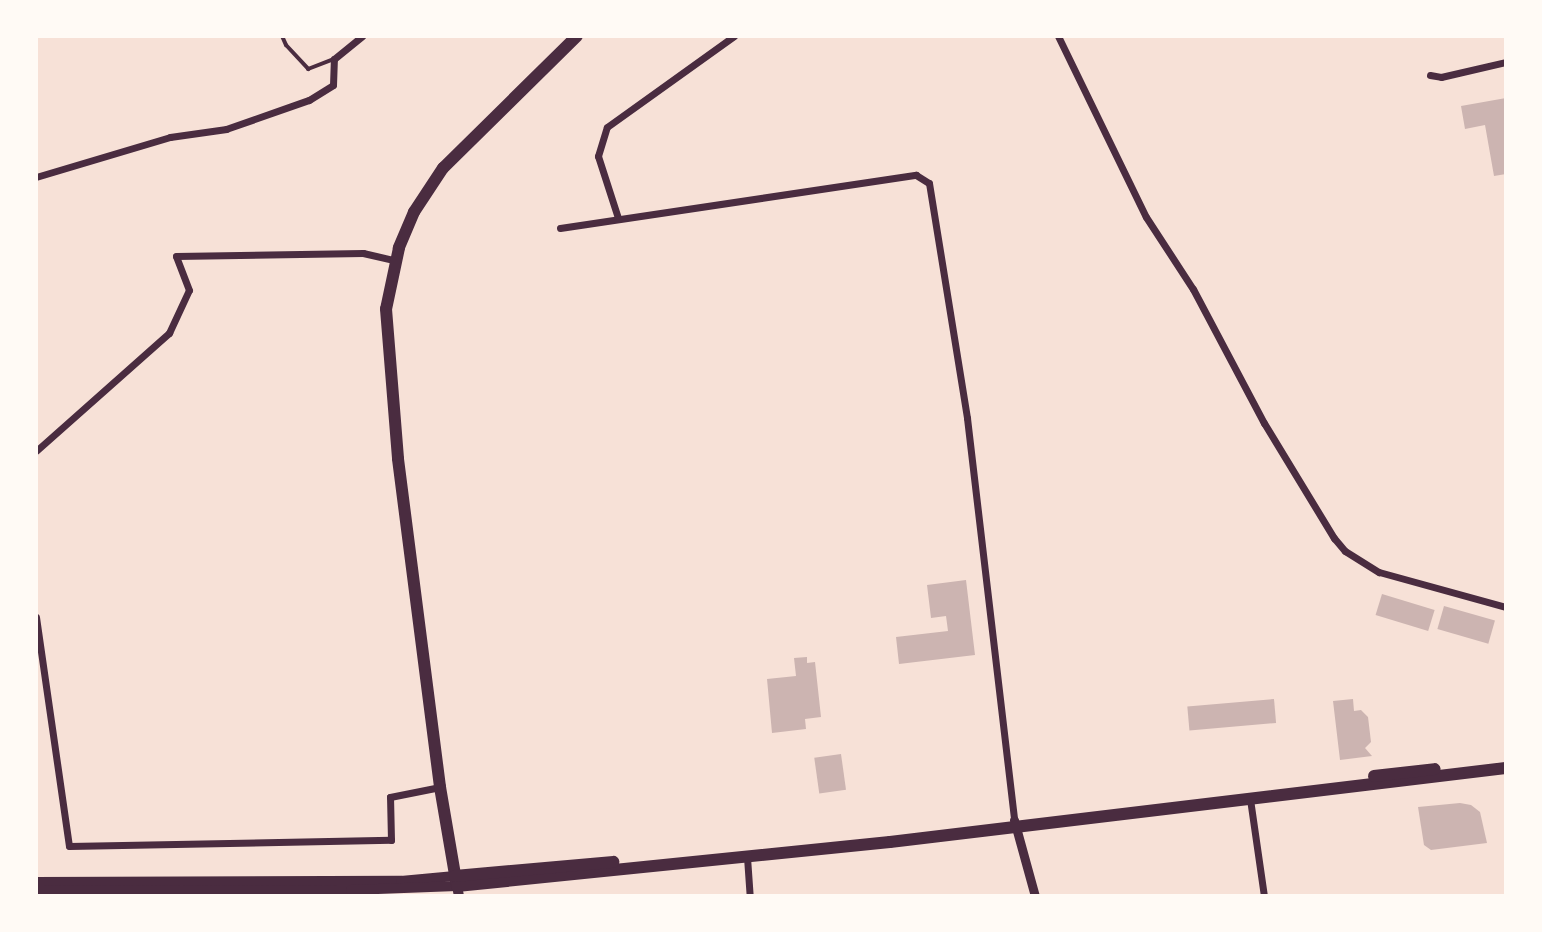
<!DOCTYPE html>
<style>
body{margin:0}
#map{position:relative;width:1542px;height:932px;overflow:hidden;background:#f7e1d7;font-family:"Golos Text",sans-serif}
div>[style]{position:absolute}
.building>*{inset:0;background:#ccb4b1;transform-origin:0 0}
.service>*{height:4px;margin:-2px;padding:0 2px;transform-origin:2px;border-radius:2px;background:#4a2c40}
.minor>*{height:7px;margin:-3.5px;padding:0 3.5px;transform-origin:3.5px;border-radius:3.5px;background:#4a2c40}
.tertiary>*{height:9px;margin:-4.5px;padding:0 4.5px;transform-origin:4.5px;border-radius:4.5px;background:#4a2c40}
.secondary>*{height:10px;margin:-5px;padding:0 5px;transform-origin:5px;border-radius:5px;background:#4a2c40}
.trunk>*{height:12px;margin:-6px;padding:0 6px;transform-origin:6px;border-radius:6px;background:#4a2c40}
span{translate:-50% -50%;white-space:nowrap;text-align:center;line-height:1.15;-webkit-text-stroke:6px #fffaf5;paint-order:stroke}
.frame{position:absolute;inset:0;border:38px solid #fffaf5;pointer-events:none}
</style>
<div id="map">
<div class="building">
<div style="clip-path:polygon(1506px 98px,1506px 174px,1494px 176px,1485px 125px,1465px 129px,1461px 106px)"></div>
<div style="clip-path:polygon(966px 580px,975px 655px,899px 664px,896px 637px,948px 631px,946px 616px,931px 618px,927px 585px)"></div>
<div style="left:1382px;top:594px;width:55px;height:22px;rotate:17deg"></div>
<div style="left:1444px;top:606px;width:53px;height:24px;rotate:16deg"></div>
<div style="clip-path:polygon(807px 657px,807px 663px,815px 662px,821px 717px,805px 719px,806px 729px,772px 733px,767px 679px,796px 676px,794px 658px)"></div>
<div style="left:1274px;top:699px;width:24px;height:87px;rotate:85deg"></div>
<div style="clip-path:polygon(1353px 699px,1354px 711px,1361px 710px,1368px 717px,1371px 742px,1365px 748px,1372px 756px,1340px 760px,1333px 701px)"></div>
<div style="left:841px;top:754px;width:36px;height:27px;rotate:82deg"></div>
<div style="clip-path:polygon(1460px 803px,1471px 805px,1480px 812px,1487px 843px,1431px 850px,1424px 845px,1418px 807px)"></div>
</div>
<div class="service">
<div style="left:282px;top:36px;width:10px;rotate:66deg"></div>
<div style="left:286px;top:45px;width:33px;rotate:47deg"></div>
<div style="left:308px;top:69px;width:28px;rotate:-21deg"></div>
</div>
<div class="minor">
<div style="left:1058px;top:36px;width:201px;rotate:64.1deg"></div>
<div style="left:1146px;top:217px;width:86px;rotate:56.9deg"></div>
<div style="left:1193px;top:289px;width:152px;rotate:62.1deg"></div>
<div style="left:1264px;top:423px;width:135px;rotate:58.7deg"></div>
<div style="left:1334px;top:538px;width:17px;rotate:50deg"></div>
<div style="left:1345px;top:551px;width:40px;rotate:32deg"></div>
<div style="left:1379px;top:572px;width:132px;rotate:15.4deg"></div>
<div style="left:1430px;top:75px;width:11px;rotate:10deg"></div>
<div style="left:1441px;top:77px;width:67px;rotate:-13deg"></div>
<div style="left:36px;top:177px;width:140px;rotate:-16.6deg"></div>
<div style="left:170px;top:137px;width:57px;rotate:-8.1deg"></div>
<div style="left:226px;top:129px;width:88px;rotate:-19.3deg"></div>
<div style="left:309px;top:100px;width:28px;rotate:-32deg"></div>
<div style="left:333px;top:85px;width:26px;rotate:-88deg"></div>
<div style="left:334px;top:59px;width:36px;rotate:-39deg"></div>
<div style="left:618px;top:218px;width:65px;rotate:-107.9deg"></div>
<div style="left:598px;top:156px;width:30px;rotate:-73deg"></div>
<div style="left:607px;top:127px;width:156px;rotate:-35.6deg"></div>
<div style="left:560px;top:228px;width:360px;rotate:-8.5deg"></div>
<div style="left:916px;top:175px;width:15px;rotate:32deg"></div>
<div style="left:929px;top:183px;width:238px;rotate:80.8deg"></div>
<div style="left:967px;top:418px;width:405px;rotate:83.3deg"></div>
<div style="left:36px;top:451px;width:178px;rotate:-41.6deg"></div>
<div style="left:169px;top:333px;width:47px;rotate:-65.1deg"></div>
<div style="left:189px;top:290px;width:36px;rotate:-111deg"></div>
<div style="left:176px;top:256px;width:187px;rotate:-0.9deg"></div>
<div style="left:363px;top:253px;width:35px;rotate:13deg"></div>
<div style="left:36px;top:617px;width:231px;rotate:81.8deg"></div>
<div style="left:69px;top:846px;width:322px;rotate:-1.1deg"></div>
<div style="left:391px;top:840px;width:43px;rotate:-91.3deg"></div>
<div style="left:390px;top:797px;width:51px;rotate:-11.3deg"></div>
<div style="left:1250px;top:799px;width:98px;rotate:81.8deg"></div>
<div style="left:747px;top:857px;width:39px;rotate:86deg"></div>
</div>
<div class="tertiary">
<div style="left:1014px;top:820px;width:79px;rotate:74.6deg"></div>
</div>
<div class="secondary">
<div style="left:36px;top:882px;width:365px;rotate:-0.2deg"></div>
<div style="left:401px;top:881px;width:54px;rotate:-5.3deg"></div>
<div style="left:36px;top:891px;width:315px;rotate:-0.2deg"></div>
<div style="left:351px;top:890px;width:106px;rotate:-2.2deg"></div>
<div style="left:457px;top:886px;width:10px;rotate:79deg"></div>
</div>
<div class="trunk">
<div style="left:577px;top:36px;width:188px;rotate:135.4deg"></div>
<div style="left:443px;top:168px;width:53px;rotate:123.4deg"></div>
<div style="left:414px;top:212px;width:39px;rotate:113deg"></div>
<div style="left:399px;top:248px;width:62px;rotate:102deg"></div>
<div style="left:386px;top:309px;width:150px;rotate:85.4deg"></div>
<div style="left:398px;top:459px;width:331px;rotate:82.7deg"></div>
<div style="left:440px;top:787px;width:100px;rotate:80.3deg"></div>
<div style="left:457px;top:886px;width:435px;rotate:-5.8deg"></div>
<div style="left:890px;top:842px;width:620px;rotate:-6.85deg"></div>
<div style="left:1374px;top:776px;width:61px;rotate:-6.5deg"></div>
<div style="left:455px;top:876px;width:159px;rotate:-5.1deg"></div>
</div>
<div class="frame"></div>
</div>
